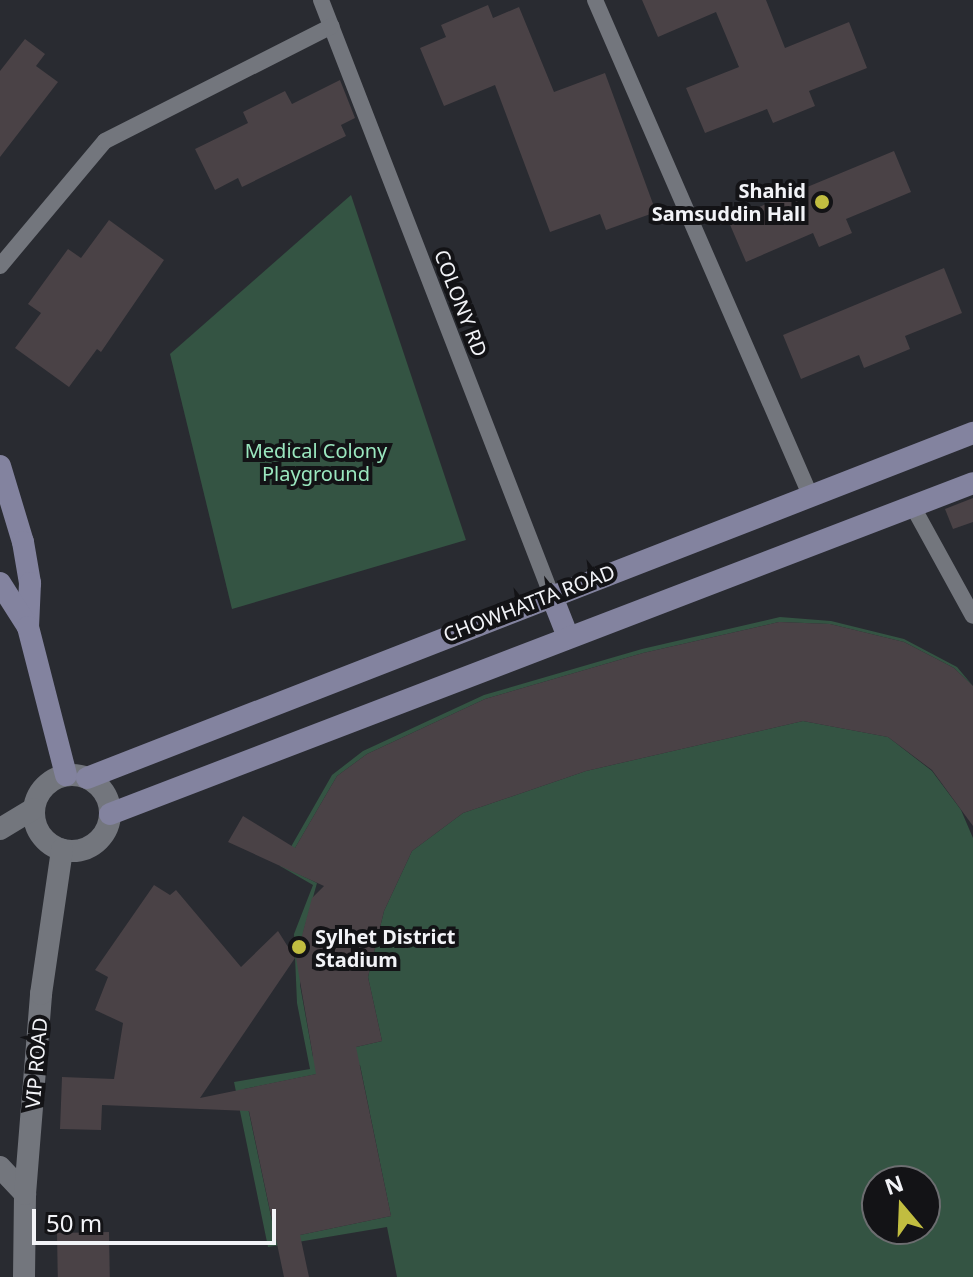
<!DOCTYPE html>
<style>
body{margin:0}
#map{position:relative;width:973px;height:1277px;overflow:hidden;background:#292b31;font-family:"Noto Sans",sans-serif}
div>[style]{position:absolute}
.green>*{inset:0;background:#345443}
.building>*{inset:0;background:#4a4246;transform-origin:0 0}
.service>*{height:16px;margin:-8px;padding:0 8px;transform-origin:8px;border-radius:8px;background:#73767d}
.tertiary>*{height:22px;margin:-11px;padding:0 11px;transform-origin:11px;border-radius:11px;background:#73767d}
.tertiary>.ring{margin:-11px;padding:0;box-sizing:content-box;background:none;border:22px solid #73767d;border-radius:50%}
.secondary>*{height:22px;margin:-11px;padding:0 11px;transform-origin:11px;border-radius:11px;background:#83839f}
.dots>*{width:22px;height:22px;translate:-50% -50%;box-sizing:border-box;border:4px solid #131316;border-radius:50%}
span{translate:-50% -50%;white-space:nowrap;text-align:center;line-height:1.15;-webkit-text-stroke:8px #131316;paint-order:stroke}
.poi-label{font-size:20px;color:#f2f3f7;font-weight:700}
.right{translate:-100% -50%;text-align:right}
.left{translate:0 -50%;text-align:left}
.street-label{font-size:20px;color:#f2f3f7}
.park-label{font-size:20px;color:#9ae7bf}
.north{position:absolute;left:861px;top:1165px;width:80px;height:80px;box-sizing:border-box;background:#131316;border:2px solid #6c6d70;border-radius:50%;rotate:341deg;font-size:22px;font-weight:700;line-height:32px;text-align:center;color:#f2f3f7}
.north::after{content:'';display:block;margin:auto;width:28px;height:36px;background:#c1bd40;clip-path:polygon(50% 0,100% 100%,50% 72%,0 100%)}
.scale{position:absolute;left:32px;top:1209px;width:244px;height:36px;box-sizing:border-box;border:4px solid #f2f3f7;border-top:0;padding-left:10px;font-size:24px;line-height:28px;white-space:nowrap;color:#f2f3f7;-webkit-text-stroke:6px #131316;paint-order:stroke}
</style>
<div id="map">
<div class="green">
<div style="clip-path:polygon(351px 195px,466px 540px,232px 609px,170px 354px)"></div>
<div style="clip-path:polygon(evenodd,780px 617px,831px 621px,904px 639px,957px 667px,973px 686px,954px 668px,904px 642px,830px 624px,779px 622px,643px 653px,485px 699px,367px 754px,337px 776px,284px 867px,317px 883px,303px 933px,300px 985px,313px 1057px,382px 1041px,368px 977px,384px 911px,412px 851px,463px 813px,586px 771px,803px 721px,888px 737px,932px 771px,961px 810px,973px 838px,973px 1277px,397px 1277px,387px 1227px,268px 1247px,234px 1082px,310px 1069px,297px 1003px,294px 934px,313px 885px,280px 866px,332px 775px,363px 751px,484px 695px,642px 649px,780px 617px,360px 1065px,391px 1216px,276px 1240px,244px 1089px,360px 1065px,780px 617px,877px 1181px,925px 1181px,925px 1229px,877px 1229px,877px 1181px)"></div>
</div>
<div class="building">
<div style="clip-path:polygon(642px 0,766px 0,785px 48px,849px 22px,867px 68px,809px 91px,815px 106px,773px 123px,767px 109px,705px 133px,686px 88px,739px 67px,716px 12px,658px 37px)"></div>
<div style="clip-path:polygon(488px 5px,493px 18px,519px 7px,554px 92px,605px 73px,656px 212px,606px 230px,600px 214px,550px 232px,495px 85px,444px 106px,420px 48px,446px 37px,441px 25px)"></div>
<div style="clip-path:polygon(25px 39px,45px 54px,36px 66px,58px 82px,0 157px,0 71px)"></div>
<div style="clip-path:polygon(340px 80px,355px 118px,341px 125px,346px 136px,242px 187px,238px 178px,215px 190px,195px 149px,248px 123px,243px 112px,285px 91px,292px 104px)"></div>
<div style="clip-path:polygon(894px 151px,911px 192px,846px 219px,852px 233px,819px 247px,813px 233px,746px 262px,728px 220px)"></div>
<div style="clip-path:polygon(109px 220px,164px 260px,101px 352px,97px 349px,69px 387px,15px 348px,41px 313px,28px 304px,68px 249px,81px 258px)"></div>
<div style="clip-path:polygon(944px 268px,962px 313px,905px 336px,910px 349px,864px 368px,859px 355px,801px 379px,783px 335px)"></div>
<div style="clip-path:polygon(973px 498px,973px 522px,953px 529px,945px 509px)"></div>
<div style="clip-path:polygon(779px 622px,830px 624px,904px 642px,954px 668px,973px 686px,973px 826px,932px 770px,888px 737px,803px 721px,586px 771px,463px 813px,412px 851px,384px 911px,368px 977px,382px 1041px,356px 1047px,391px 1216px,300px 1235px,309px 1277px,284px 1277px,249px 1111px,102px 1105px,101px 1130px,60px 1129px,62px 1077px,114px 1079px,123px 1023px,95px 1010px,108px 977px,95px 970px,154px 885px,170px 895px,176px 890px,241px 967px,278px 931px,295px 958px,200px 1098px,316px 1074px,296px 958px,312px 898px,324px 886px,228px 842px,243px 816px,295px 848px,337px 776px,367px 754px,485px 699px,643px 653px)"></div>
<div style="left:109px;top:1232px;width:45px;height:52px;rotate:89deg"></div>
</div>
<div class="service">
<div style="left:321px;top:0;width:637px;rotate:68.83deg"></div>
<div style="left:595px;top:0;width:542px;rotate:66.51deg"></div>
<div style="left:0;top:266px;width:163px;rotate:-50deg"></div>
<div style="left:105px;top:141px;width:254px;rotate:-26.9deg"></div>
<div style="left:913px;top:507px;width:124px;rotate:61.2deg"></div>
</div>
<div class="tertiary">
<div class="ring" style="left:34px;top:775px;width:54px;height:54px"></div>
<div style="left:0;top:829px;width:39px;rotate:-31deg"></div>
<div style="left:0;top:1167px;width:37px;rotate:47deg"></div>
<div style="left:24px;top:1277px;width:83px;rotate:-89.3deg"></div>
<div style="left:25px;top:1194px;width:201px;rotate:-85.4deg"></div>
<div style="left:41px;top:994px;width:146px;rotate:-81.7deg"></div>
</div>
<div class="secondary">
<div style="left:0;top:466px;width:79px;rotate:73.2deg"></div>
<div style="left:23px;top:542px;width:42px;rotate:80.3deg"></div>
<div style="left:30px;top:583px;width:44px;rotate:92.6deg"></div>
<div style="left:0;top:583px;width:52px;rotate:57.5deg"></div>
<div style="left:28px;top:627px;width:153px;rotate:75.6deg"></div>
<div style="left:551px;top:594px;width:46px;rotate:68.4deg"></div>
<div style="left:87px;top:778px;width:951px;rotate:-21.28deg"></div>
<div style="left:110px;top:814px;width:924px;rotate:-20.98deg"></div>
</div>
<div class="dots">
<div style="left:822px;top:202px;background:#c1bd40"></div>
<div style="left:299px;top:947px;background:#c1bd40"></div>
</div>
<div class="poi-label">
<span class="right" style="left:806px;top:202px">Shahid<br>Samsuddin Hall</span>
<span class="left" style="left:315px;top:948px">Sylhet District<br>Stadium</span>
</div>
<div class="street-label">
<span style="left:461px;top:303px;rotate:69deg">COLONY RD</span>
<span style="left:529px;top:603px;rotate:-21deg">CHOWHATTA ROAD</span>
<span style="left:36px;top:1063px;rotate:-85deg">VIP ROAD</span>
</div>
<div class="park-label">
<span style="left:316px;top:462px">Medical Colony<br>Playground</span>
</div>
<div class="north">N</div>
<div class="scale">50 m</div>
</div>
